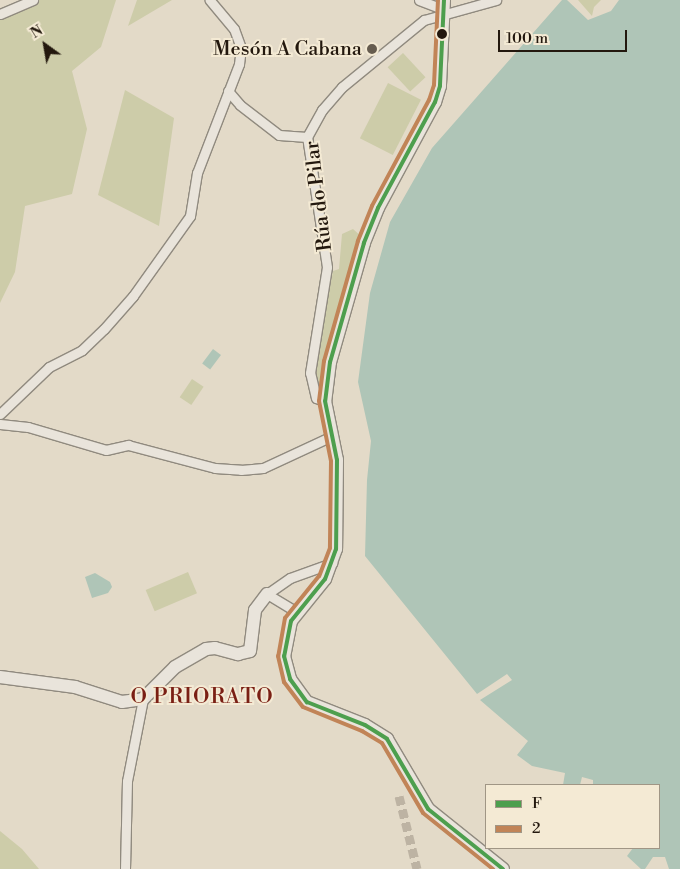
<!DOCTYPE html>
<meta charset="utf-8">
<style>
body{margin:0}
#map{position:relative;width:680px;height:869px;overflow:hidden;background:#e3dac8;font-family:"Libre Bodoni",serif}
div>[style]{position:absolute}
.green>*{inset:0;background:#cdcca9;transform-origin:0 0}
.water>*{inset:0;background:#afc5b7;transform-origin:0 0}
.street-tunnel>*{height:9px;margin-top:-4.5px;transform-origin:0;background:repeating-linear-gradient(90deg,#bdb3a3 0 9px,transparent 0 13.5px)}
.roads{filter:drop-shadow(1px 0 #908a7f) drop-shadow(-1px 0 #908a7f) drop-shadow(0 1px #908a7f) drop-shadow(0 -1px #908a7f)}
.street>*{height:9px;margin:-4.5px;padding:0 4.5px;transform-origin:4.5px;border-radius:4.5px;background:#e9e4db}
.secondary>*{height:12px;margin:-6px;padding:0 6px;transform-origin:6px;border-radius:6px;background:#e9e4db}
.bus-1>*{height:4px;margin:-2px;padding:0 2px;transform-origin:2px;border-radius:2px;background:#4d9f4e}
.bus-2>*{height:4px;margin:-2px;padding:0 2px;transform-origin:2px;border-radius:2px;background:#c18457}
.dots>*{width:14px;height:14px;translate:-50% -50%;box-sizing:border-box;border:2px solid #f4ead4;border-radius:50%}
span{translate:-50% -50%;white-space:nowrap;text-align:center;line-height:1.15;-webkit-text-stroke:4px #f4ead4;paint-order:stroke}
.poi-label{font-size:20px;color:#23180e}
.right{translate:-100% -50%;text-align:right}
.street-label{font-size:20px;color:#23180e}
.neighbourhood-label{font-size:21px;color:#7a1f14;letter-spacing:1px}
.legend{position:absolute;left:485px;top:784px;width:175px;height:65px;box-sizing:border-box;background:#f4ead4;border:1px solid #a09685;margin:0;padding:6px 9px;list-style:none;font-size:15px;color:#23180e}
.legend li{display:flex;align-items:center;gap:10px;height:25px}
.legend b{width:25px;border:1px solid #a09685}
.north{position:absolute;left:20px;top:20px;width:50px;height:50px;-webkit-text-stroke:4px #f4ead4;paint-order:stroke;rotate:328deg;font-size:14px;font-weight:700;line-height:20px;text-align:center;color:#23180e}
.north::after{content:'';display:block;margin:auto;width:18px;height:22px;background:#23180e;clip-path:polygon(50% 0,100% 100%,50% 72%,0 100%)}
.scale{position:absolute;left:498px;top:30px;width:129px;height:22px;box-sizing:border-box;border:2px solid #23180e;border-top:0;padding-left:6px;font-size:15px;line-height:18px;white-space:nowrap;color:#23180e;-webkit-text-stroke:4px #f4ead4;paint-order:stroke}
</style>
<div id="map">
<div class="green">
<div style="clip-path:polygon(40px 0,116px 0,101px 47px,72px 71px,87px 129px,72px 194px,25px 206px,15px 272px,0 303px,0 13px)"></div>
<div style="clip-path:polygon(137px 0,172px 0,128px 26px)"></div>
<div style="clip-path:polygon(578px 0,601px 0,594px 7px,592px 16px)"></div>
<div style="left:403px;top:53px;width:33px;height:21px;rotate:47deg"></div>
<div style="left:388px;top:83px;width:37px;height:62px;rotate:27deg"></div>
<div style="clip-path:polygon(125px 90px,174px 118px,159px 226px,98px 195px)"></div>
<div style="clip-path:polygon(353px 229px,362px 237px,319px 392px,313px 374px,333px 271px,339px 269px,342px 234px)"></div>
<div style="left:192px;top:379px;width:14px;height:22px;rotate:34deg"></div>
<div style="left:188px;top:572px;width:23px;height:46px;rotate:67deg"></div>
<div style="clip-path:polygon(0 831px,22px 849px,39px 869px,0 869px)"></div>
</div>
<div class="water">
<div style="clip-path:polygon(562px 0,567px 0,588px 20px,611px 11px,619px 0,680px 0,680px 869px,669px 869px,665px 857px,653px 857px,645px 869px,641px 869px,627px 856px,633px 848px,659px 848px,659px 785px,593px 785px,593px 780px,582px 777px,580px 785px,563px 785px,565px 773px,532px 766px,517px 755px,528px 741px,480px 700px,512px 680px,507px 674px,477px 694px,365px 556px,367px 480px,371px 441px,358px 382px,370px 293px,390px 222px,432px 148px)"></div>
<div style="left:213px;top:349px;width:10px;height:18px;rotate:37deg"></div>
<div style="clip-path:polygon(95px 573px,110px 582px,112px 587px,108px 593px,92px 598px,85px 577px)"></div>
</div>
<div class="street-tunnel">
<div style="left:399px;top:796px;width:75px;rotate:76.1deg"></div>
</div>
<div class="roads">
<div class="street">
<div style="left:419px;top:0;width:26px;rotate:21deg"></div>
<div style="left:0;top:14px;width:36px;rotate:-23deg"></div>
<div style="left:228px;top:91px;width:18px;rotate:49deg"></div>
<div style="left:240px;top:105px;width:49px;rotate:37.6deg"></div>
<div style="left:279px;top:135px;width:28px;rotate:4deg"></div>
<div style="left:325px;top:401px;width:9px;rotate:-162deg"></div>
<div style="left:316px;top:398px;width:26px;rotate:-103deg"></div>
<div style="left:310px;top:373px;width:107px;rotate:-80.9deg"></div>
<div style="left:327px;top:267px;width:132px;rotate:-98.7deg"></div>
<div style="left:307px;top:137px;width:31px;rotate:-61deg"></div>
<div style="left:322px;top:110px;width:30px;rotate:-49deg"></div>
<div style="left:342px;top:87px;width:106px;rotate:-39.3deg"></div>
<div style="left:424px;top:20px;width:75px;rotate:-15.5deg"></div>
<div style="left:0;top:414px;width:68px;rotate:-43.8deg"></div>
<div style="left:49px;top:367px;width:37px;rotate:-27deg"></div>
<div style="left:82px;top:350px;width:30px;rotate:-44deg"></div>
<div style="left:104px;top:329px;width:44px;rotate:-48.7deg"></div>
<div style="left:133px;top:296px;width:98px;rotate:-54.5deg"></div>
<div style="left:190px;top:216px;width:44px;rotate:-80.8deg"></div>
<div style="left:197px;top:173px;width:117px;rotate:-68.9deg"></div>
<div style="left:239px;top:64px;width:16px;rotate:-83deg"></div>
<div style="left:241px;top:48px;width:20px;rotate:-110deg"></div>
<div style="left:234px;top:29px;width:38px;rotate:-130deg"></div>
<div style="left:0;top:424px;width:28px;rotate:6deg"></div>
<div style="left:28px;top:427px;width:81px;rotate:16.4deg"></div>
<div style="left:106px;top:450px;width:23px;rotate:-13deg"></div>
<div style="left:128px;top:445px;width:90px;rotate:14.8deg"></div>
<div style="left:215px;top:468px;width:26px;rotate:4deg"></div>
<div style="left:241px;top:470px;width:22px;rotate:-5deg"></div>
<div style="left:263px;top:468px;width:76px;rotate:-24.9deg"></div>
<div style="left:267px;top:594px;width:28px;rotate:-35deg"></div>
<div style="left:290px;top:578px;width:45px;rotate:-19.7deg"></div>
<div style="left:267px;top:594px;width:35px;rotate:31deg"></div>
<div style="left:125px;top:869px;width:88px;rotate:-88.7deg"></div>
<div style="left:127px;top:781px;width:84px;rotate:-79deg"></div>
</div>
<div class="secondary">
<div style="left:444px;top:0;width:86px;rotate:92.7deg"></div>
<div style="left:440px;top:86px;width:17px;rotate:107deg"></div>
<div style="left:435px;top:102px;width:120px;rotate:118.3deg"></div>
<div style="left:378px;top:208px;width:38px;rotate:112deg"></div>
<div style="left:364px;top:243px;width:124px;rotate:105.9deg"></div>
<div style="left:330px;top:362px;width:39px;rotate:97deg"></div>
<div style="left:325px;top:401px;width:60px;rotate:78.5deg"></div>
<div style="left:337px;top:460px;width:89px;rotate:90.6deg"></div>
<div style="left:336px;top:549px;width:32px;rotate:110deg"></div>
<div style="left:325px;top:579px;width:54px;rotate:129deg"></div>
<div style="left:291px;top:621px;width:36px;rotate:101deg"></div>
<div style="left:284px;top:656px;width:24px;rotate:75deg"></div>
<div style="left:290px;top:679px;width:29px;rotate:54deg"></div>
<div style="left:307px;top:702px;width:62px;rotate:21.6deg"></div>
<div style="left:365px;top:725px;width:26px;rotate:32deg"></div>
<div style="left:387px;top:739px;width:81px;rotate:59.6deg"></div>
<div style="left:428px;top:809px;width:96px;rotate:38.7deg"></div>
<div style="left:0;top:677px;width:76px;rotate:7.6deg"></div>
<div style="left:75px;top:687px;width:49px;rotate:17.7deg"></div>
<div style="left:122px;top:702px;width:21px;rotate:-8deg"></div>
<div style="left:143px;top:699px;width:45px;rotate:-45deg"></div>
<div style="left:175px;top:667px;width:36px;rotate:-30deg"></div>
<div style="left:206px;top:649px;width:9px;rotate:-6deg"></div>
<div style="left:215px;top:648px;width:24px;rotate:15deg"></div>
<div style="left:238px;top:654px;width:12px;rotate:-14deg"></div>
<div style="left:250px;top:651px;width:41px;rotate:-83deg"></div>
<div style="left:255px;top:610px;width:20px;rotate:-53deg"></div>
</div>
</div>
<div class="bus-1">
<div style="left:444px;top:0;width:86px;rotate:92.7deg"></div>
<div style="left:440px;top:86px;width:17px;rotate:107deg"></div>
<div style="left:435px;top:102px;width:120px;rotate:118.3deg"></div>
<div style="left:378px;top:208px;width:38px;rotate:112deg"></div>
<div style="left:364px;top:243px;width:124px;rotate:105.9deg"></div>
<div style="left:330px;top:362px;width:39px;rotate:97deg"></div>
<div style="left:325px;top:401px;width:60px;rotate:78.5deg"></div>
<div style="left:337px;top:460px;width:89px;rotate:90.6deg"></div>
<div style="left:336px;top:549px;width:32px;rotate:110deg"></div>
<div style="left:325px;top:579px;width:54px;rotate:129deg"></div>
<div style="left:291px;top:621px;width:36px;rotate:101deg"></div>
<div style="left:284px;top:656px;width:24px;rotate:75deg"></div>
<div style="left:290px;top:679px;width:29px;rotate:54deg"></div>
<div style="left:307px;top:702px;width:62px;rotate:21.6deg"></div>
<div style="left:365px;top:725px;width:26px;rotate:32deg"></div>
<div style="left:387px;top:739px;width:81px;rotate:59.6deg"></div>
<div style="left:428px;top:809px;width:96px;rotate:38.7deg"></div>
</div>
<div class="bus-2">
<div style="left:438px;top:0;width:85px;rotate:92.7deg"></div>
<div style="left:434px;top:85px;width:16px;rotate:108deg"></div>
<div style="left:429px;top:100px;width:120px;rotate:118.3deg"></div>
<div style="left:372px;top:206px;width:38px;rotate:112deg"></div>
<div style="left:358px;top:241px;width:125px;rotate:105.8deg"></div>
<div style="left:324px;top:361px;width:40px;rotate:97.1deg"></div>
<div style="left:319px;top:401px;width:61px;rotate:78.7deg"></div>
<div style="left:331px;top:461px;width:87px;rotate:90.7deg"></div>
<div style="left:330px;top:548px;width:30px;rotate:111deg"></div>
<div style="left:319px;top:576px;width:54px;rotate:129deg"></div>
<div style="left:285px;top:618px;width:39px;rotate:100deg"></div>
<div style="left:278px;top:656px;width:27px;rotate:77deg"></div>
<div style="left:284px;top:682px;width:31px;rotate:53deg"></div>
<div style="left:303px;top:707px;width:64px;rotate:22.1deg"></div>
<div style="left:362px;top:731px;width:23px;rotate:31deg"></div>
<div style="left:382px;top:743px;width:81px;rotate:59.6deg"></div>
<div style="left:423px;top:813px;width:90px;rotate:38.7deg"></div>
</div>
<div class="dots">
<div style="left:442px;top:34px;background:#23180e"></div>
<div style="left:372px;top:49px;background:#665c4f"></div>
</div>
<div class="poi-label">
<span class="right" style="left:362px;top:49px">Mesón A Cabana</span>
</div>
<div class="street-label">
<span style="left:319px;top:196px;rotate:-97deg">Rúa do Pilar</span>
</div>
<div class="neighbourhood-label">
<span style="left:202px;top:697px">O PRIORATO</span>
</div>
<ul class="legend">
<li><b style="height:6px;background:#4d9f4e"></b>F</li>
<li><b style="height:6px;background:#c18457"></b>2</li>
</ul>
<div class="north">N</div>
<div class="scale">100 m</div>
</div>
